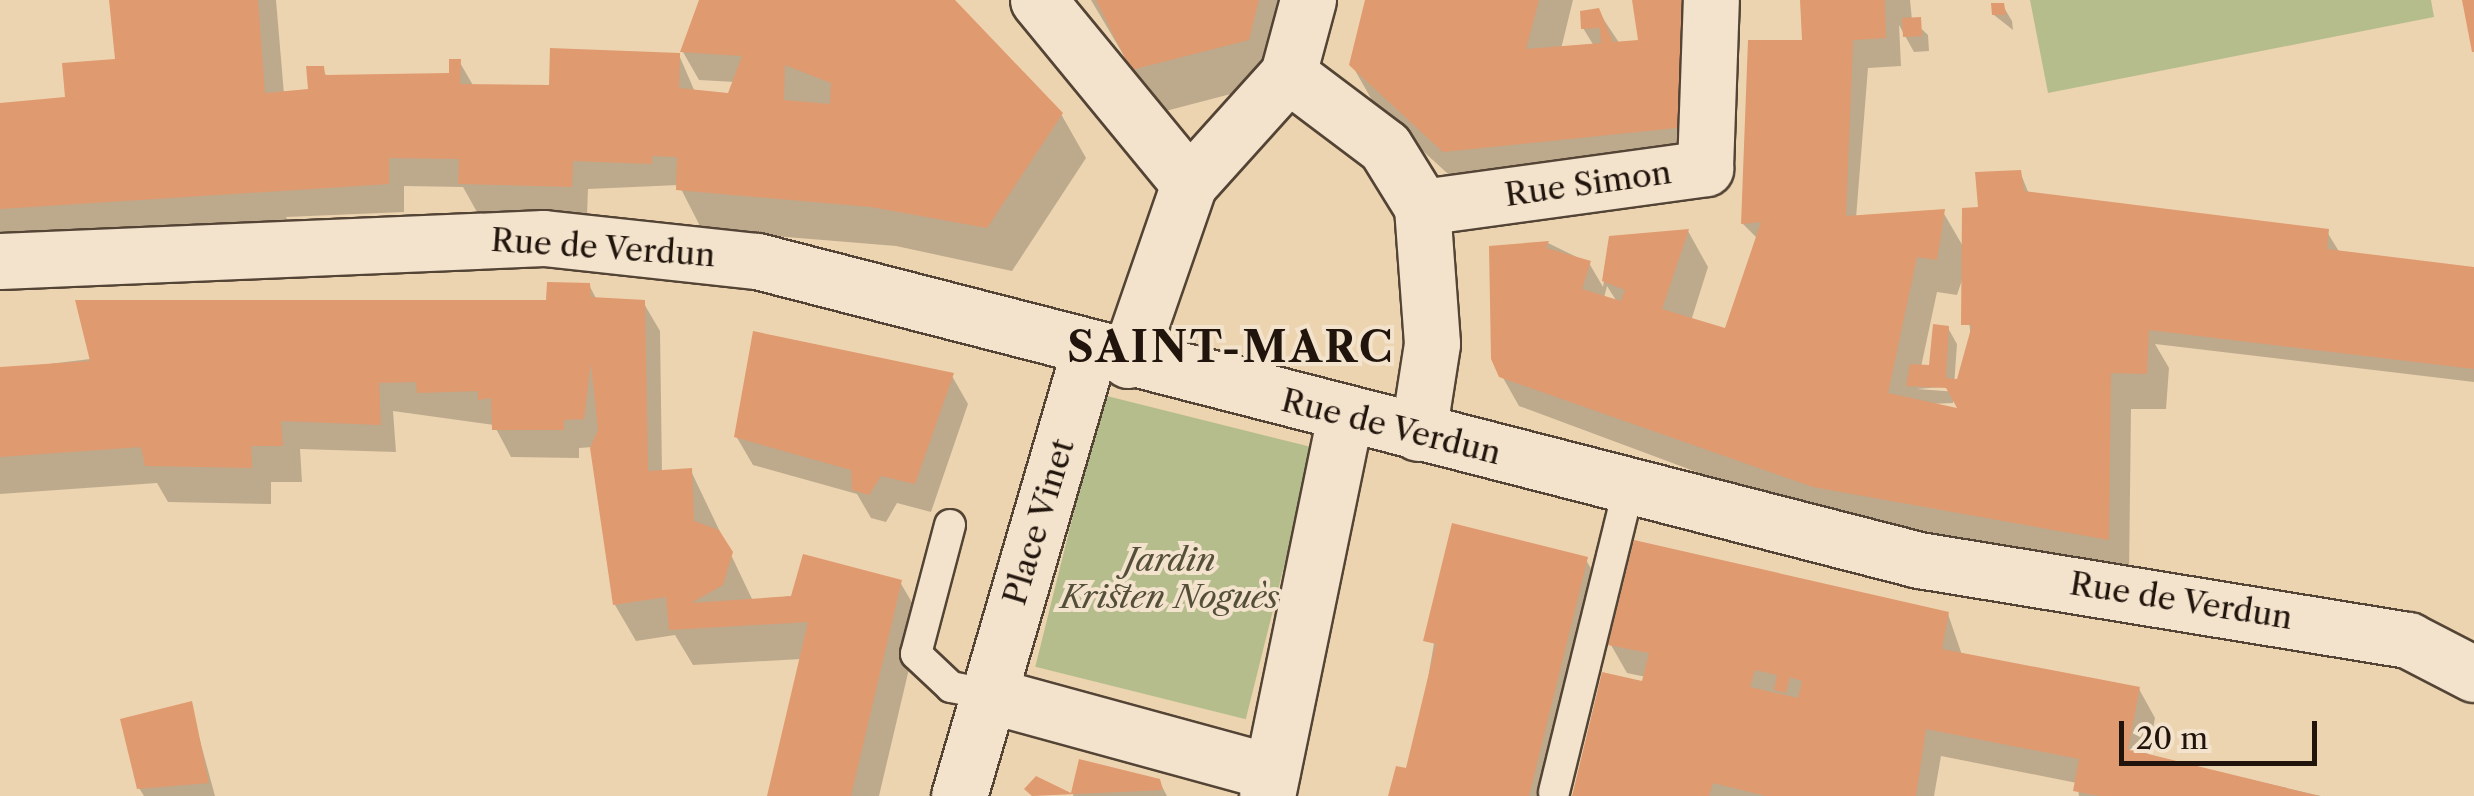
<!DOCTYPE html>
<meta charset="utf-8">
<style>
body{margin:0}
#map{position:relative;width:2474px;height:796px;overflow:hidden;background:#edd4b0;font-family:"Libre Caslon Text",serif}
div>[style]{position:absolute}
.green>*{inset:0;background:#b6bd8d;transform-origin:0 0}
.shadow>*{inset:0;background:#0003}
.building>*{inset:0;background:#e09a70;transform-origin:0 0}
.roads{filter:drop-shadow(2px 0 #534435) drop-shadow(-2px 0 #534435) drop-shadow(0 2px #534435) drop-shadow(0 -2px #534435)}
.service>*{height:30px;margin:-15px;padding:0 15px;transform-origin:15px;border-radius:15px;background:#f3e3cc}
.minor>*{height:55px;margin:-27.5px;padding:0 27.5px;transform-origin:27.5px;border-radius:27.5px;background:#f3e3cc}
.tertiary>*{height:55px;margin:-27.5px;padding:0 27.5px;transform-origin:27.5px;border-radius:27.5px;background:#f3e3cc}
span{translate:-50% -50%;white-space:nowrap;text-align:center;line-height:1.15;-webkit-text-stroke:8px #f3e3cc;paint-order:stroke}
.street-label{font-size:32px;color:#20140c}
.park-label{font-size:32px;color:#544f39;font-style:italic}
.district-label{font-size:42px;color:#20140c;font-weight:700;letter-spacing:2.5px}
.scale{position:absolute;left:2119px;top:721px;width:198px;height:45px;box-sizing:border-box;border:5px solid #20140c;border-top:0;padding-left:12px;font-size:30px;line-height:35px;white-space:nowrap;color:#20140c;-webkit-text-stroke:8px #f3e3cc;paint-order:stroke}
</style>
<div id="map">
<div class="green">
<div style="clip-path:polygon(2030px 0,2431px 0,2434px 17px,2048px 93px)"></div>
<div style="left:1103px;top:395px;width:217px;height:280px;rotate:14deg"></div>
</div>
<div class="shadow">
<div style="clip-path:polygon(112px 0,276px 0,284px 94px,310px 92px,322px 68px,327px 77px,451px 76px,459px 61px,474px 87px,551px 88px,679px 55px,695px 92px,729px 95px,735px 82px,699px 80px,683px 52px,704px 0,951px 0,1061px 114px,1086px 158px,1012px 271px,896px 246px,702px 230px,679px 185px,588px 189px,587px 215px,477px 212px,463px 187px,404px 186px,404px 212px,286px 217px,293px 229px,0 238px,0 105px,68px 99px,117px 61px)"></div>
<div style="clip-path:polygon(1091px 0,1293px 0,1273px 83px,1158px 113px)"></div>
<div style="clip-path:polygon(1368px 0,1573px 0,1561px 49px,1594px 46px,1583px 28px,1598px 11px,1620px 44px,1641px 44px,1634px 0,1710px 170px,1470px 194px,1377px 109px,1352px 65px)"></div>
<div style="clip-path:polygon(evenodd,1801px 0,1910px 0,1912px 20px,1928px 35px,1929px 51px,1914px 52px,1899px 25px,1901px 66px,1868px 68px,1856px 218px,1943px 212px,1964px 248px,1980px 209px,2020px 172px,2029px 194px,2327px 232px,2340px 253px,2474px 270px,2474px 382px,2155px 344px,2169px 368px,2166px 409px,2131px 409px,2129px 576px,1753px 493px,1519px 406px,1502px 376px,1492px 248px,1548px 243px,1589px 263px,1603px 287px,1611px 238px,1688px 231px,1708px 267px,1691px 321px,1726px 331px,1758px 239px,1743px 224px,1743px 180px,1803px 42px,1801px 0,1964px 274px,1971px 339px,1958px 392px,1917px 389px,1954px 386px,1957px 344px,1948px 328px,1931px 368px,1921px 367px,1937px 292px,1957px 295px,1964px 274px,1801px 0,1607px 286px,1617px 302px,1604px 298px,1607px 286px,1801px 0,1954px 393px,1961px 412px,1929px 404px,1953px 403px,1954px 393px)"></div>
<div style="clip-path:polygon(2003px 6px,2012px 21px,2013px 30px,1994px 15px)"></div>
<div style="clip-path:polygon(589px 285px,597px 300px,643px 302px,660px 331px,662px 472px,691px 471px,753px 601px,900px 582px,921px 618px,879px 796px,769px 796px,801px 659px,693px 665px,675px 635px,636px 641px,615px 605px,593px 447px,579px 448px,579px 458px,511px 457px,494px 425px,393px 411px,396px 452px,300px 449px,302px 482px,271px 482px,271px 504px,168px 502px,157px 483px,0 494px,0 370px,549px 303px)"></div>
<div style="clip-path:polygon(952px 376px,968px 404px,931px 512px,897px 503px,886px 522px,871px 518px,857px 494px,753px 465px,736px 436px)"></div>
<div style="clip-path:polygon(1454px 526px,1586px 560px,1607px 596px,1557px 796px,1390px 796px,1412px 772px)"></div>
<div style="clip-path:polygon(1948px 614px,1962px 655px,2139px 689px,2155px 718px,2148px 756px,2321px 796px,2079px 796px,2077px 783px,1941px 756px,1934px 796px,1574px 796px,1646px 677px,1627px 673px,1611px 645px)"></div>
<div style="clip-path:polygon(190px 704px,215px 796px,144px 796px,139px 788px)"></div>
<div style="clip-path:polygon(1081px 762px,1159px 781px,1167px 796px,1034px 796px,1073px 796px)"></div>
</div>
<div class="building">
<div style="clip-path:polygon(evenodd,109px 0,258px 0,265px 93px,308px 89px,306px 66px,324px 66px,325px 75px,449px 73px,449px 59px,461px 59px,460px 84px,549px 85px,550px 48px,680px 53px,679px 88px,728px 93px,742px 56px,680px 52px,699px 0,955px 0,1063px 113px,987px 228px,871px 207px,676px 190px,677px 157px,652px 156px,652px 164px,573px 161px,572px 187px,458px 184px,459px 159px,389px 158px,389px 184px,0 209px,0 103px,65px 97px,62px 63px,115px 59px,109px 0,785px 65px,831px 83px,830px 104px,784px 100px,785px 65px)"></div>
<div style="clip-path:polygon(1096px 0,1259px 0,1249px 40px,1131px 70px)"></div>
<div style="clip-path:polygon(1365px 0,1539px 0,1526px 49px,1601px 43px,1600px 28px,1581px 29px,1580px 11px,1599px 8px,1613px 42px,1638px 40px,1632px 0,1690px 0,1686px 127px,1443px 152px,1349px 65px)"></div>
<div style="clip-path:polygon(1800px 0,1885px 0,1886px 38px,1853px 40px,1846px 216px,1945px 209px,1937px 260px,1917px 257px,1888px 393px,1957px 408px,1946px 388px,1906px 386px,1910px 364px,1929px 365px,1933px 324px,1949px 326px,1946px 378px,1957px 379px,1972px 325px,1961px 325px,1962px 208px,1978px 207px,1975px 172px,2021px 170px,2024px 191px,2329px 229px,2327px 249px,2474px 267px,2474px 369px,2149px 330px,2147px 374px,2111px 373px,2109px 540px,1813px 487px,1499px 377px,1491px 359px,1489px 246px,1549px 241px,1546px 248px,1591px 261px,1582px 289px,1621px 301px,1625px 290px,1602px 281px,1609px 236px,1689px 229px,1662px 309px,1725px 328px,1761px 222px,1741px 224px,1748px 40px,1802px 40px)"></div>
<div style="clip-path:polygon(2462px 0,2474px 0,2474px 52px,2472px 52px)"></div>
<div style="clip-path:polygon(1991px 3px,2004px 3px,2006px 15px,1992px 15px)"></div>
<div style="left:1921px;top:17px;width:19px;height:19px;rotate:87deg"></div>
<div style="clip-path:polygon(547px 282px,590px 283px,591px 297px,645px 300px,648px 471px,692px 468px,694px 521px,719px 530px,733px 552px,723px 585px,691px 603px,791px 596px,803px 554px,902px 580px,851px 796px,767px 796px,808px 622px,669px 630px,666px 597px,613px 605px,590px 448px,598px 430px,591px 363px,584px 419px,564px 420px,564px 430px,492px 430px,491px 398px,478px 400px,478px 391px,417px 393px,416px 382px,379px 383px,381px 425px,281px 421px,283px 446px,251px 446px,252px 468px,145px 466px,141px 447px,0 457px,0 367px,90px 361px,75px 300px,546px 300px)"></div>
<div style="clip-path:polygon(753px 331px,954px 373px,915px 484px,881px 476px,869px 495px,852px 490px,851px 470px,734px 437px)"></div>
<div style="clip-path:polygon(1452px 523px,1588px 557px,1529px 796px,1388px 796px,1396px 766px,1406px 768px,1436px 644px,1423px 641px)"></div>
<div style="clip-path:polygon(evenodd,1634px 540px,1949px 612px,1942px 649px,2140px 687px,2128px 749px,2319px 796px,2100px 796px,2073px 791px,2079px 759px,1926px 729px,1916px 796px,1766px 796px,1713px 783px,1709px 796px,1572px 796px,1602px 672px,1642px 681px,1649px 653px,1608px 645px,1634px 540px,1755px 670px,1777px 675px,1774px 690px,1786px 693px,1790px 677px,1802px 681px,1798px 698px,1750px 687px,1755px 670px)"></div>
<div style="clip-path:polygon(192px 701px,209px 783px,137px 789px,120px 719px)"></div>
<div style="clip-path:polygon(1079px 759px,1160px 779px,1163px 790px,1032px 796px,1024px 789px,1036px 776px,1071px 793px)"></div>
</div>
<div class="roads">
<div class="service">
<div style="left:950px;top:525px;width:133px;rotate:104.8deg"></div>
<div style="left:916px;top:654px;width:48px;rotate:43.3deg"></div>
<div style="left:951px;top:687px;width:36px;rotate:11deg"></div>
<div style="left:1554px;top:792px;width:314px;rotate:-76.2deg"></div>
</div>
<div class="minor">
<div style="left:1038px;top:0;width:238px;rotate:50.6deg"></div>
<div style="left:1288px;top:74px;width:121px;rotate:37deg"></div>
<div style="left:1385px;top:147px;width:70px;rotate:58.3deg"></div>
<div style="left:1422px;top:207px;width:137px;rotate:85.8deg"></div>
<div style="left:1432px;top:344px;width:90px;rotate:98.9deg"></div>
<div style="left:1422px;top:207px;width:286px;rotate:-7.8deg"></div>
<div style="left:1705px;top:168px;width:168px;rotate:-88deg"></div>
<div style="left:1128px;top:360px;width:186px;rotate:-70.9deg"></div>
<div style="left:1189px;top:184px;width:148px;rotate:-48deg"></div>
<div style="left:1288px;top:74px;width:77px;rotate:-74.9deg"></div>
<div style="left:986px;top:694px;width:296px;rotate:15.3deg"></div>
<div style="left:959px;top:796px;width:467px;rotate:-73.7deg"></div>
<div style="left:1267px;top:796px;width:387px;rotate:-78.4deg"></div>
</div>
<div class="tertiary">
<div style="left:0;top:261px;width:544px;rotate:-2.42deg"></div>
<div style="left:544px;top:238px;width:214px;rotate:6.2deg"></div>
<div style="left:757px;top:261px;width:1200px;rotate:14.43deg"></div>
<div style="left:1919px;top:560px;width:496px;rotate:9.3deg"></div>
<div style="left:2408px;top:640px;width:74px;rotate:27.3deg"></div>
</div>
</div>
<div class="street-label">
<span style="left:1588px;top:184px;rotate:-8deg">Rue Simon</span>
<span style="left:603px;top:248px;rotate:4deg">Rue de Verdun</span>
<span style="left:1391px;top:427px;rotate:14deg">Rue de Verdun</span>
<span style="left:1039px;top:522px;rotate:-73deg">Place Vinet</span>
<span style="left:2181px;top:601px;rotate:9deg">Rue de Verdun</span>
</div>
<div class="park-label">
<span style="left:1170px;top:579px">Jardin<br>Kristen Noguès</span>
</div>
<div class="district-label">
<span style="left:1231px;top:347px">SAINT-MARC</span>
</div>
<div class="scale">20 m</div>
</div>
